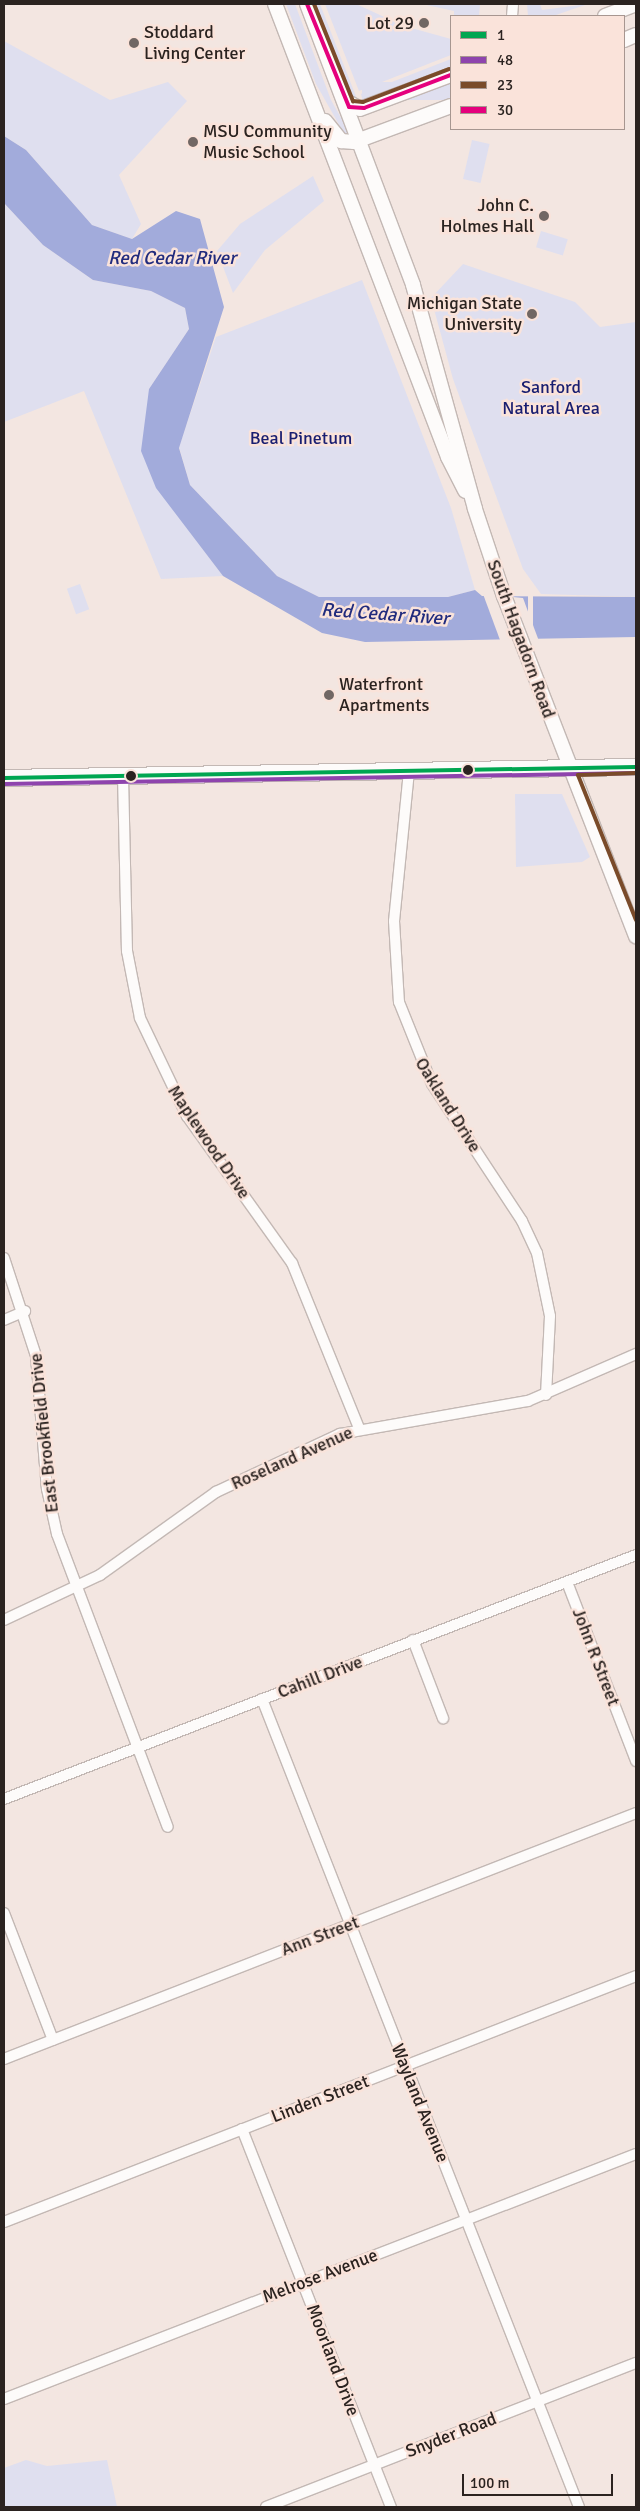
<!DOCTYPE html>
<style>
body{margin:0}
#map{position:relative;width:640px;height:2511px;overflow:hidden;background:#f3e6e1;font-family:Signika,sans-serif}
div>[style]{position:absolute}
.green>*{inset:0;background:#dfdfef;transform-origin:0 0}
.water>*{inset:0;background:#a2abdb}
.pier>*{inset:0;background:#f3e6e1;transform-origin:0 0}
.roads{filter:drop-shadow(1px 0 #c3b8b4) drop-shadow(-1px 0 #c3b8b4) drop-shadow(0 1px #c3b8b4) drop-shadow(0 -1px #c3b8b4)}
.street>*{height:10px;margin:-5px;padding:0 5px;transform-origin:5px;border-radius:5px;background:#fdfbfa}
.secondary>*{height:14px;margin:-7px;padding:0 7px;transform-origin:7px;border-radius:7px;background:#fdfbfa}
.primary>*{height:16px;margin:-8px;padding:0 8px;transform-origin:8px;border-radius:8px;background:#fdfbfa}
.bus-1>*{height:4px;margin:-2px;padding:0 2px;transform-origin:2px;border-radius:2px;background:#00a651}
.bus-2>*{height:4px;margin:-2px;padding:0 2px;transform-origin:2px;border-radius:2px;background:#8e44ad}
.bus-3>*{height:4px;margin:-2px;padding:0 2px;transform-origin:2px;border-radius:2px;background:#7a4b2a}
.bus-4>*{height:4px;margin:-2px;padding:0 2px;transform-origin:2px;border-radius:2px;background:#e5007d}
.dots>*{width:14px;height:14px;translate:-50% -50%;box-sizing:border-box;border:2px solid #fae3da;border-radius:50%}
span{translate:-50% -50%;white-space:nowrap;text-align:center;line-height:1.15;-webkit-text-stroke:5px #fae3da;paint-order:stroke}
.poi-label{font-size:18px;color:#2b2320}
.right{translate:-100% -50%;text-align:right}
.left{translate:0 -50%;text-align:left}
.park-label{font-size:18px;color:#191e70}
.street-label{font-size:18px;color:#2b2320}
.water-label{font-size:19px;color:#212b7d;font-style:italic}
.frame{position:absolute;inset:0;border:5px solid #2b2320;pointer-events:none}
.legend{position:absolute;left:450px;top:15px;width:175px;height:115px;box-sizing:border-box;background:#fae3da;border:1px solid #a79690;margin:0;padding:6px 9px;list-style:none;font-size:15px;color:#2b2320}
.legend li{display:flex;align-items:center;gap:10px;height:25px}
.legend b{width:25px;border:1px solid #a79690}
.scale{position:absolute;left:462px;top:2474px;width:151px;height:22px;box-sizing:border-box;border:2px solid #2b2320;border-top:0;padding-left:6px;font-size:15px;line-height:18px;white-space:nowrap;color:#2b2320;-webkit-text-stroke:4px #fae3da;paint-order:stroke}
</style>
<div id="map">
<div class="green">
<div style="clip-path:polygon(286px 4px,295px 4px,331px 100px,350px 134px,346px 137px,316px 84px)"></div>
<div style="clip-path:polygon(313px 4px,320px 4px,359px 104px,349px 98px)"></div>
<div style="clip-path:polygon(325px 4px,356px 4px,404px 26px,451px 39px,451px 55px,359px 91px)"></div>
<div style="clip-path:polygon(422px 4px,480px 5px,479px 16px,454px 16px,454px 11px)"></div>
<div style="clip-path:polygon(527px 4px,540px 4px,542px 10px,588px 4px,553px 16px,528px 16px)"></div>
<div style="clip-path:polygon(4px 41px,110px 100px,168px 82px,187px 101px,119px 175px,141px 224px,132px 239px,92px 225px,26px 150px,4px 136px)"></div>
<div style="clip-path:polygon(451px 59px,451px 69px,364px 102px,362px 98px,361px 94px)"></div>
<div style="left:451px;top:82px;width:18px;height:89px;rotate:90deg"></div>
<div style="left:472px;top:140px;width:18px;height:40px;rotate:13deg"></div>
<div style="clip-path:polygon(313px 176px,324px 201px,265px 250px,233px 293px,217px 251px,240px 224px)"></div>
<div style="clip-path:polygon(4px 203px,43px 245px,93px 280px,151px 291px,185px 308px,189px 329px,149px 389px,157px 488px,223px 576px,161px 579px,84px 391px,4px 422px)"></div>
<div style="left:541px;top:231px;width:28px;height:17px;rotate:17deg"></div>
<div style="clip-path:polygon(463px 264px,575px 302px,600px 327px,636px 322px,636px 597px,541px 594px,523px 569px,453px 379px,431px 298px)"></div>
<div style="clip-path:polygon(362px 280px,451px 508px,475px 590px,448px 597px,319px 597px,277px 576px,190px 485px,179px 447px,216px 337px)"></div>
<div style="left:80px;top:584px;width:27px;height:14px;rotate:70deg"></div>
<div style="clip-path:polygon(515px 794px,562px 794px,590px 857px,582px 862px,516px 867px)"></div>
<div style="clip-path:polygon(26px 2460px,47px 2466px,107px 2460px,117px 2507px,4px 2507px,4px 2468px)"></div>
</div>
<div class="water">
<div style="clip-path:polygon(4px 136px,26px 150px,92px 225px,132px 239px,176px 211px,200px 219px,224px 307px,179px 448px,190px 485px,277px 576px,319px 597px,448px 597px,475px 590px,482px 596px,636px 597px,636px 637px,365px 642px,322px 633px,223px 576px,156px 488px,141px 451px,149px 389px,189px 329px,185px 308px,151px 291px,93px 280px,43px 245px,4px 203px)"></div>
</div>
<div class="pier">
<div style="left:528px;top:592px;width:5px;height:56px"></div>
<div style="clip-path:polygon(483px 594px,523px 598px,540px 644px,500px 640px)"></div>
</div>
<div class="roads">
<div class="street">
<div style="left:512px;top:16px;width:12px;rotate:-85deg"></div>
<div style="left:409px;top:771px;width:151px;rotate:95.7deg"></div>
<div style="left:394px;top:921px;width:81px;rotate:86.5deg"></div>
<div style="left:399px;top:1002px;width:88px;rotate:68.1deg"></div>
<div style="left:432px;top:1084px;width:164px;rotate:56.7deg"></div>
<div style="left:522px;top:1221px;width:35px;rotate:65deg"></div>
<div style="left:537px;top:1253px;width:64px;rotate:78.3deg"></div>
<div style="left:550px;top:1316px;width:79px;rotate:92.9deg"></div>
<div style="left:123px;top:776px;width:175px;rotate:88.7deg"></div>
<div style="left:127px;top:951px;width:68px;rotate:79deg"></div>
<div style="left:140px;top:1018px;width:109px;rotate:64.4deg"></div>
<div style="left:187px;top:1116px;width:181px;rotate:54.5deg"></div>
<div style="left:292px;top:1263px;width:178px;rotate:67.9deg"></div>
<div style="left:4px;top:1258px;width:103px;rotate:71.9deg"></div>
<div style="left:36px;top:1356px;width:133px;rotate:85.3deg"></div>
<div style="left:47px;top:1489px;width:46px;rotate:77.5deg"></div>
<div style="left:57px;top:1534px;width:313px;rotate:69.3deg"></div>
<div style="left:4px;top:1320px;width:23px;rotate:-23deg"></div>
<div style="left:567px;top:1582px;width:192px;rotate:68.9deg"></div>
<div style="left:4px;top:1620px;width:106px;rotate:-25.1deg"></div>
<div style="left:100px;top:1575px;width:143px;rotate:-35.6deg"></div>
<div style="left:216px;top:1492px;width:137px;rotate:-25.1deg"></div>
<div style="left:340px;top:1434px;width:191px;rotate:-10deg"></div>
<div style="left:528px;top:1401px;width:118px;rotate:-23.5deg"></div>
<div style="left:413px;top:1640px;width:84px;rotate:69deg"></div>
<div style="left:262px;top:1699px;width:868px;rotate:68.58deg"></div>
<div style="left:4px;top:1799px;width:677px;rotate:-21.11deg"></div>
<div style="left:4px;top:1913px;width:136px;rotate:68.9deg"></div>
<div style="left:4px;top:2059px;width:678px;rotate:-21.27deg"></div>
<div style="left:242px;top:2129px;width:406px;rotate:68.5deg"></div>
<div style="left:4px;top:2222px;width:678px;rotate:-21.27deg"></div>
<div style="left:4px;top:2399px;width:678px;rotate:-21.19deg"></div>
<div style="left:266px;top:2507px;width:397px;rotate:-21.3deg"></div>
</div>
<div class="secondary">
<div style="left:275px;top:4px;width:485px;rotate:69.1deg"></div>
<div style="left:448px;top:457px;width:38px;rotate:63deg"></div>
<div style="left:307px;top:4px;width:300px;rotate:69.3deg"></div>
<div style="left:413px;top:285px;width:232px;rotate:74.5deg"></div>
<div style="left:475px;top:509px;width:92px;rotate:71.6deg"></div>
<div style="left:504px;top:596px;width:365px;rotate:68.8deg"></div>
<div style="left:605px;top:16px;width:33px;rotate:-21deg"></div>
<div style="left:624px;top:40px;width:13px;rotate:-23deg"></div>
<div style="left:344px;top:100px;width:18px;rotate:29deg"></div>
<div style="left:360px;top:109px;width:97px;rotate:-20.5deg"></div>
<div style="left:325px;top:121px;width:26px;rotate:51deg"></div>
<div style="left:341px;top:141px;width:13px;rotate:4deg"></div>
<div style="left:354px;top:142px;width:103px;rotate:-20.4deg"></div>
</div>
<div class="primary">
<div style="left:4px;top:778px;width:632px;rotate:-1deg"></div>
</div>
</div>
<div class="bus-1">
<div style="left:4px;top:778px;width:632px;rotate:-1deg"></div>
</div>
<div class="bus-2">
<div style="left:4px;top:784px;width:632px;rotate:-1deg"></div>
</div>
<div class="bus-3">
<div style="left:314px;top:4px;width:105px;rotate:68.1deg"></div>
<div style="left:353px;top:101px;width:10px;rotate:6deg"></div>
<div style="left:363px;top:102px;width:92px;rotate:-21deg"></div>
<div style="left:636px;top:773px;width:58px;rotate:178deg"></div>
<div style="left:578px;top:775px;width:156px;rotate:68.2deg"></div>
</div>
<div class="bus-4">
<div style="left:307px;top:4px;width:111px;rotate:67.8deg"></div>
<div style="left:349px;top:107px;width:15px;rotate:4deg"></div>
<div style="left:364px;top:108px;width:93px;rotate:-20.8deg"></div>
</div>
<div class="dots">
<div style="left:424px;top:23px;background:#716764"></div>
<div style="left:134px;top:43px;background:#716764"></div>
<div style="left:193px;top:142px;background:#716764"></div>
<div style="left:544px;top:216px;background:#716764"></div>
<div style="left:532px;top:314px;background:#716764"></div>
<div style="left:329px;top:695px;background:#716764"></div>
<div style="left:468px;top:770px;background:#2b2320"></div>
<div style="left:131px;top:776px;background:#2b2320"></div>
</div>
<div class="poi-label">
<span class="right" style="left:414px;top:23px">Lot 29</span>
<span class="left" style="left:144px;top:43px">Stoddard<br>Living Center</span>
<span class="left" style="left:203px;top:142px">MSU Community<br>Music School</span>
<span class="right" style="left:534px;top:216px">John C.<br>Holmes Hall</span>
<span class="right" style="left:522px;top:314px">Michigan State<br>University</span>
<span class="left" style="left:339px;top:695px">Waterfront<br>Apartments</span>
</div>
<div class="park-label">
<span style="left:551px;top:398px">Sanford<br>Natural Area</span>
<span style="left:301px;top:438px">Beal Pinetum</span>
</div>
<div class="street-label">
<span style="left:521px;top:639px;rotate:70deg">South Hagadorn Road</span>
<span style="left:448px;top:1105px;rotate:58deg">Oakland Drive</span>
<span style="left:209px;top:1142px;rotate:56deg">Maplewood Drive</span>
<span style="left:44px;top:1433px;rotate:-96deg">East Brookfield Drive</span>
<span style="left:292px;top:1458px;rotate:-24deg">Roseland Avenue</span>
<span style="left:596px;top:1657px;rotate:69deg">John R Street</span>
<span style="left:320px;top:1677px;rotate:-21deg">Cahill Drive</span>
<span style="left:320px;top:1936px;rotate:-21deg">Ann Street</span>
<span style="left:320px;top:2099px;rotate:-21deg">Linden Street</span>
<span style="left:420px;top:2103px;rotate:68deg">Wayland Avenue</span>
<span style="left:320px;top:2276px;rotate:-21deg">Melrose Avenue</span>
<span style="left:333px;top:2360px;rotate:69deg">Moorland Drive</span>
<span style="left:451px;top:2435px;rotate:-21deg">Snyder Road</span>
</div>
<div class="water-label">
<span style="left:172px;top:259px">Red Cedar River</span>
<span style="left:385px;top:615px;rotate:4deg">Red Cedar River</span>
</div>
<div class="frame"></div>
<ul class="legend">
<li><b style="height:6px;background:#00a651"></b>1</li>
<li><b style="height:6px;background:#8e44ad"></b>48</li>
<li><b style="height:6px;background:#7a4b2a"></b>23</li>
<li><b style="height:6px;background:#e5007d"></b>30</li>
</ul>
<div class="scale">100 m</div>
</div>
